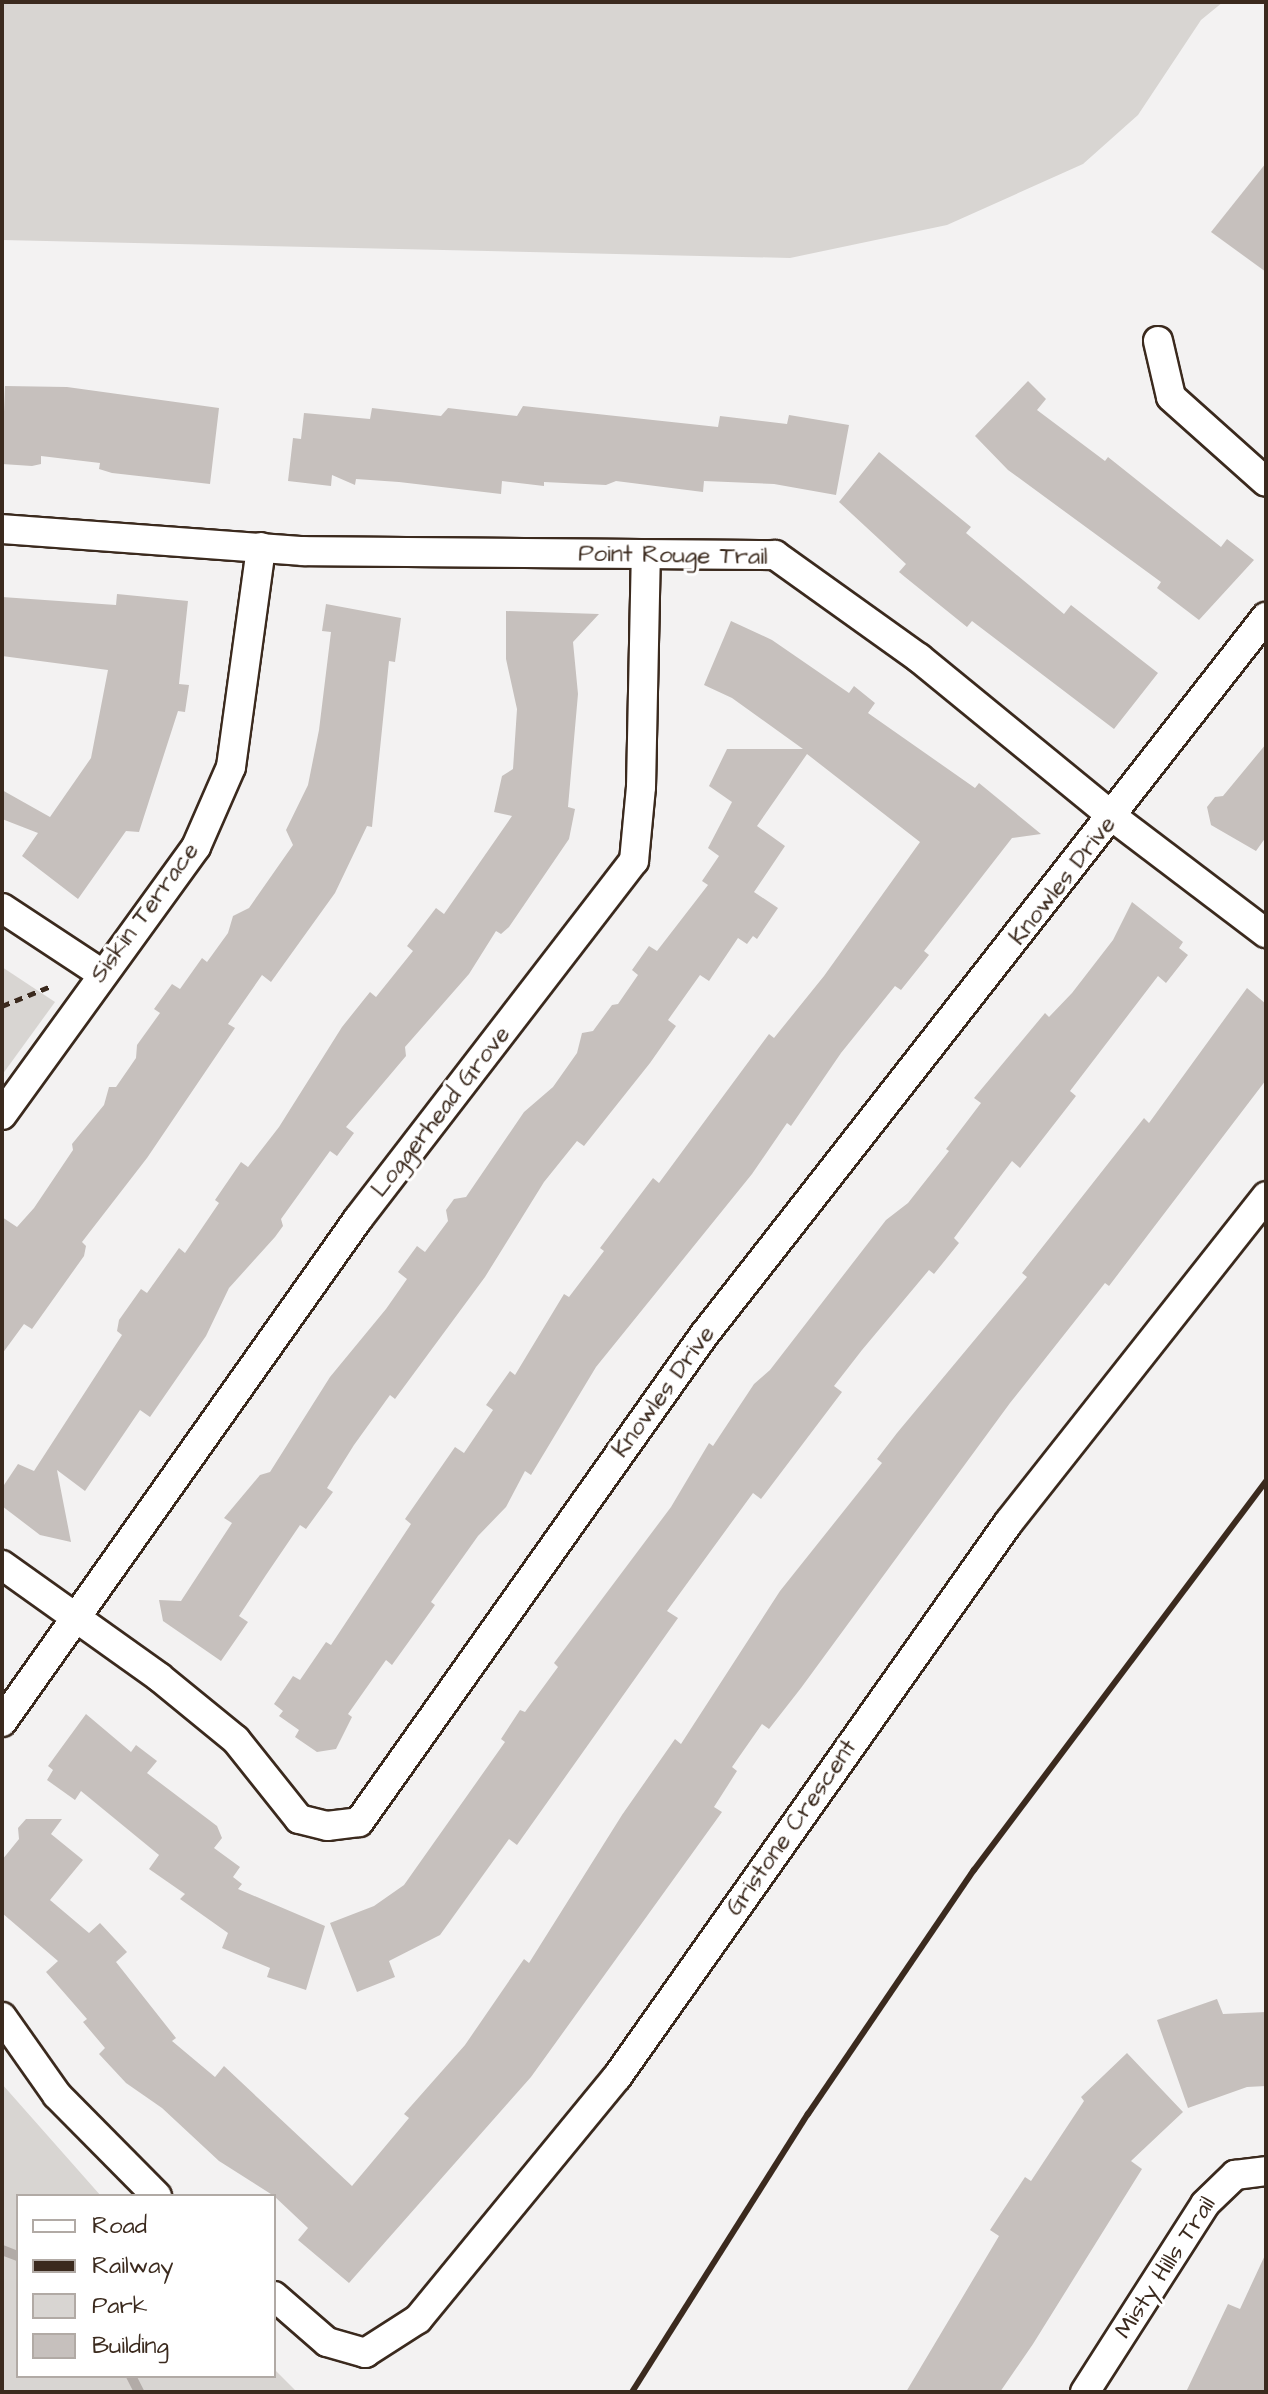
<!DOCTYPE html>
<style>
body{margin:0}
#map{position:relative;width:1268px;height:2394px;overflow:hidden;background:#f3f2f2;font-family:"Architects Daughter",sans-serif}
div>[style]{position:absolute}
.green>*{inset:0;background:#d8d5d2}
.stream>*{height:10px;margin:-5px;padding:0 5px;transform-origin:5px;border-radius:5px;background:#b2aba7}
.building>*{inset:0;background:#c6c0bd}
.path>*{height:5px;margin-top:-2.5px;transform-origin:0;background:repeating-linear-gradient(90deg,#3b2a1e 0 8px,transparent 0 14px)}
.roads{filter:drop-shadow(2px 0 #3b2a1e) drop-shadow(-2px 0 #3b2a1e) drop-shadow(0 2px #3b2a1e) drop-shadow(0 -2px #3b2a1e)}
.street>*{height:28px;margin:-14px;padding:0 14px;transform-origin:14px;border-radius:14px;background:#fff}
.rail>*{height:6px;margin:-3px;padding:0 3px;transform-origin:3px;border-radius:3px;background:#3b2a1e}
span{translate:-50% -50%;white-space:nowrap;text-align:center;line-height:1.15;-webkit-text-stroke:6px #fff;paint-order:stroke}
.street-label{font-size:24px;color:#3b2a1e}
.frame{position:absolute;inset:0;border:4px solid #3b2a1e;pointer-events:none}
.legend{position:absolute;left:16px;top:2194px;width:260px;height:184px;box-sizing:border-box;background:#fff;border:2px solid #b1aaa5;margin:0;padding:10px 14px;list-style:none;font-size:24px;color:#3b2a1e}
.legend li{display:flex;align-items:center;gap:16px;height:40px}
.legend b{width:40px;border:2px solid #b1aaa5}
</style>
<div id="map">
<div class="green">
<div style="clip-path:polygon(2px 2px,1223px 2px,1201px 20px,1138px 115px,1083px 164px,947px 225px,790px 258px,2px 240px)"></div>
<div style="clip-path:polygon(2px 967px,55px 1002px,2px 1075px)"></div>
<div style="clip-path:polygon(2px 2084px,101px 2196px,18px 2196px,18px 2376px,274px 2376px,274px 2369px,297px 2392px,2px 2392px)"></div>
</div>
<div class="stream">
<div style="left:2px;top:2250px;width:17px;rotate:21deg"></div>
<div style="left:131px;top:2376px;width:18px;rotate:63deg"></div>
</div>
<div class="building">
<div style="clip-path:polygon(1266px 163px,1266px 272px,1211px 232px)"></div>
<div style="clip-path:polygon(1028px 381px,1046px 399px,1037px 410px,1105px 461px,1108px 457px,1221px 547px,1227px 539px,1254px 560px,1199px 620px,1157px 588px,1161px 582px,1008px 470px,975px 436px)"></div>
<div style="clip-path:polygon(5px 386px,67px 387px,219px 408px,210px 484px,112px 473px,99px 469px,100px 463px,41px 456px,41px 464px,32px 466px,2px 464px)"></div>
<div style="clip-path:polygon(523px 406px,718px 427px,720px 416px,787px 424px,789px 415px,849px 425px,836px 495px,774px 484px,704px 481px,703px 492px,616px 481px,606px 485px,544px 482px,544px 486px,502px 481px,501px 494px,399px 482px,356px 479px,355px 485px,332px 475px,331px 486px,288px 481px,293px 438px,301px 439px,304px 413px,370px 419px,372px 408px,441px 416px,448px 408px,517px 416px)"></div>
<div style="clip-path:polygon(879px 452px,971px 527px,966px 533px,1064px 614px,1071px 605px,1158px 673px,1114px 729px,972px 621px,967px 627px,905px 577px,899px 572px,906px 564px,839px 502px)"></div>
<div style="clip-path:polygon(117px 594px,188px 601px,179px 684px,189px 685px,185px 712px,178px 711px,139px 832px,126px 831px,78px 899px,22px 856px,38px 833px,2px 819px,2px 790px,50px 817px,91px 758px,108px 670px,2px 656px,2px 597px,116px 605px)"></div>
<div style="clip-path:polygon(326px 604px,401px 618px,395px 662px,389px 661px,372px 827px,367px 826px,335px 893px,271px 982px,262px 975px,228px 1024px,235px 1028px,147px 1158px,82px 1242px,86px 1246px,84px 1256px,32px 1329px,24px 1324px,2px 1354px,2px 1217px,17px 1227px,34px 1208px,73px 1150px,72px 1144px,104px 1105px,109px 1087px,116px 1087px,136px 1058px,137px 1045px,160px 1013px,154px 1009px,172px 984px,180px 989px,202px 958px,207px 962px,228px 933px,233px 916px,249px 908px,293px 845px,286px 830px,308px 785px,319px 730px,331px 632px,322px 631px)"></div>
<div style="clip-path:polygon(506px 611px,599px 614px,573px 642px,578px 694px,568px 807px,575px 809px,569px 839px,509px 927px,501px 934px,496px 931px,469px 974px,405px 1047px,406px 1056px,346px 1127px,354px 1133px,337px 1156px,330px 1151px,281px 1219px,283px 1226px,275px 1237px,229px 1288px,206px 1336px,150px 1417px,140px 1410px,85px 1491px,57px 1470px,71px 1542px,40px 1535px,2px 1506px,2px 1488px,18px 1464px,34px 1471px,122px 1335px,117px 1331px,119px 1320px,141px 1289px,147px 1293px,179px 1248px,185px 1253px,219px 1203px,215px 1200px,241px 1162px,248px 1167px,279px 1127px,342px 1027px,370px 992px,376px 997px,413px 951px,407px 946px,436px 908px,444px 914px,512px 816px,494px 812px,502px 776px,513px 769px,517px 709px,506px 659px)"></div>
<div style="clip-path:polygon(731px 621px,772px 640px,849px 693px,854px 686px,875px 703px,868px 713px,975px 788px,979px 783px,1041px 834px,1012px 838px,924px 951px,929px 955px,901px 990px,895px 986px,841px 1053px,791px 1126px,787px 1123px,752px 1174px,596px 1367px,531px 1475px,525px 1471px,506px 1507px,478px 1536px,431px 1602px,435px 1605px,420px 1626px,392px 1665px,386px 1660px,348px 1714px,352px 1717px,336px 1749px,317px 1752px,295px 1737px,299px 1730px,279px 1716px,283px 1711px,274px 1704px,293px 1676px,300px 1680px,326px 1642px,331px 1645px,411px 1524px,405px 1519px,455px 1447px,464px 1453px,493px 1410px,486px 1405px,510px 1371px,515px 1375px,564px 1294px,569px 1297px,604px 1251px,600px 1248px,653px 1178px,659px 1183px,769px 1034px,774px 1038px,824px 976px,920px 842px,807px 754px,757px 826px,785px 846px,754px 892px,778px 908px,757px 939px,753px 936px,747px 944px,738px 938px,709px 981px,700px 975px,668px 1020px,676px 1026px,650px 1063px,584px 1146px,577px 1141px,544px 1182px,485px 1277px,395px 1399px,390px 1395px,354px 1445px,327px 1488px,333px 1492px,306px 1529px,300px 1525px,266px 1575px,239px 1616px,248px 1622px,221px 1661px,163px 1621px,159px 1600px,181px 1601px,232px 1523px,224px 1518px,260px 1475px,270px 1472px,330px 1377px,386px 1309px,407px 1279px,398px 1272px,417px 1246px,425px 1252px,448px 1221px,446px 1210px,454px 1199px,466px 1197px,524px 1112px,553px 1087px,577px 1053px,582px 1033px,593px 1031px,612px 1005px,618px 1004px,638px 975px,632px 970px,649px 946px,657px 951px,708px 885px,702px 881px,719px 856px,708px 848px,732px 802px,709px 786px,727px 749px,803px 749px,732px 698px,704px 685px)"></div>
<div style="clip-path:polygon(1266px 744px,1266px 837px,1256px 851px,1211px 825px,1207px 807px,1215px 797px,1223px 796px)"></div>
<div style="clip-path:polygon(1132px 902px,1183px 942px,1179px 948px,1188px 955px,1166px 983px,1158px 976px,1070px 1091px,1076px 1096px,1020px 1168px,1012px 1161px,954px 1238px,959px 1243px,934px 1274px,929px 1270px,862px 1350px,834px 1386px,842px 1392px,761px 1499px,753px 1493px,667px 1611px,678px 1618px,517px 1845px,509px 1839px,440px 1935px,389px 1961px,395px 1977px,357px 1992px,330px 1923px,374px 1906px,404px 1885px,505px 1742px,501px 1739px,520px 1710px,525px 1712px,558px 1667px,554px 1663px,671px 1507px,709px 1443px,713px 1446px,754px 1384px,770px 1370px,886px 1220px,908px 1203px,949px 1151px,946px 1149px,981px 1103px,974px 1098px,1045px 1013px,1049px 1017px,1072px 993px,1113px 940px)"></div>
<div style="clip-path:polygon(1247px 988px,1266px 1004px,1266px 1080px,1109px 1286px,1105px 1283px,1010px 1403px,801px 1688px,769px 1729px,762px 1724px,732px 1767px,737px 1771px,714px 1807px,722px 1812px,531px 2077px,349px 2283px,298px 2240px,308px 2228px,274px 2196px,219px 2161px,162px 2108px,126px 2083px,99px 2054px,105px 2048px,83px 2022px,87px 2019px,46px 1972px,58px 1961px,2px 1913px,2px 1860px,19px 1839px,18px 1828px,26px 1819px,62px 1819px,51px 1834px,83px 1860px,50px 1900px,89px 1933px,100px 1923px,127px 1952px,116px 1962px,176px 2038px,172px 2041px,215px 2077px,224px 2066px,352px 2186px,409px 2118px,404px 2114px,465px 2045px,524px 1959px,529px 1963px,622px 1815px,675px 1739px,681px 1744px,780px 1591px,882px 1463px,877px 1459px,897px 1433px,1027px 1277px,1022px 1273px,1144px 1118px,1149px 1123px)"></div>
<div style="clip-path:polygon(86px 1714px,131px 1752px,136px 1745px,157px 1761px,147px 1773px,217px 1826px,222px 1838px,214px 1848px,240px 1867px,233px 1877px,242px 1884px,238px 1889px,325px 1926px,306px 1990px,267px 1977px,270px 1968px,222px 1948px,228px 1933px,180px 1899px,185px 1894px,149px 1869px,159px 1855px,81px 1791px,75px 1800px,47px 1780px,53px 1770px,48px 1766px)"></div>
<div style="clip-path:polygon(1217px 1999px,1223px 2014px,1266px 2012px,1266px 2086px,1247px 2087px,1188px 2108px,1157px 2020px)"></div>
<div style="clip-path:polygon(1127px 2053px,1183px 2112px,1131px 2161px,1142px 2169px,1033px 2344px,1000px 2392px,906px 2392px,999px 2236px,990px 2230px,1025px 2177px,1031px 2181px,1084px 2101px,1081px 2097px)"></div>
<div style="clip-path:polygon(1266px 2253px,1266px 2392px,1186px 2392px,1228px 2304px,1240px 2309px)"></div>
</div>
<div class="path">
<div style="left:2px;top:1006px;width:53px;rotate:-22.2deg"></div>
</div>
<div class="roads">
<div class="street">
<div style="left:1158px;top:341px;width:57px;rotate:76.9deg"></div>
<div style="left:1171px;top:397px;width:127px;rotate:41.8deg"></div>
<div style="left:2px;top:529px;width:302px;rotate:4.2deg"></div>
<div style="left:303px;top:551px;width:472px;rotate:0.5deg"></div>
<div style="left:775px;top:555px;width:177px;rotate:35.6deg"></div>
<div style="left:919px;top:658px;width:251px;rotate:39.3deg"></div>
<div style="left:1113px;top:817px;width:192px;rotate:37.2deg"></div>
<div style="left:2px;top:908px;width:120px;rotate:33.4deg"></div>
<div style="left:2px;top:1115px;width:331px;rotate:-54.1deg"></div>
<div style="left:196px;top:847px;width:87px;rotate:-66.4deg"></div>
<div style="left:231px;top:767px;width:222px;rotate:-82.2deg"></div>
<div style="left:2px;top:1565px;width:193px;rotate:35.5deg"></div>
<div style="left:159px;top:1677px;width:99px;rotate:39.3deg"></div>
<div style="left:236px;top:1740px;width:101px;rotate:51.4deg"></div>
<div style="left:299px;top:1819px;width:29px;rotate:14deg"></div>
<div style="left:327px;top:1826px;width:32px;rotate:-7deg"></div>
<div style="left:359px;top:1822px;width:597px;rotate:-54.69deg"></div>
<div style="left:704px;top:1335px;width:912px;rotate:-51.95deg"></div>
<div style="left:2px;top:1722px;width:616px;rotate:-54.71deg"></div>
<div style="left:358px;top:1219px;width:452px;rotate:-52.4deg"></div>
<div style="left:634px;top:861px;width:74px;rotate:-84.6deg"></div>
<div style="left:641px;top:787px;width:232px;rotate:-88.8deg"></div>
<div style="left:2px;top:2017px;width:95px;rotate:54.8deg"></div>
<div style="left:57px;top:2095px;width:142px;rotate:45.3deg"></div>
<div style="left:274px;top:2296px;width:70px;rotate:41deg"></div>
<div style="left:327px;top:2342px;width:40px;rotate:16deg"></div>
<div style="left:365px;top:2353px;width:63px;rotate:-32.7deg"></div>
<div style="left:418px;top:2319px;width:313px;rotate:-50.6deg"></div>
<div style="left:617px;top:2077px;width:679px;rotate:-54.77deg"></div>
<div style="left:1009px;top:1522px;width:415px;rotate:-51.7deg"></div>
<div style="left:1085px;top:2392px;width:223px;rotate:-57.4deg"></div>
<div style="left:1205px;top:2204px;width:42px;rotate:-44deg"></div>
<div style="left:1235px;top:2175px;width:31px;rotate:-7deg"></div>
</div>
</div>
<div class="rail">
<div style="left:632px;top:2392px;width:329px;rotate:-57.7deg"></div>
<div style="left:808px;top:2114px;width:295px;rotate:-55.8deg"></div>
<div style="left:974px;top:1870px;width:486px;rotate:-53.1deg"></div>
</div>
<div class="street-label">
<span style="left:673px;top:556px;rotate:1deg">Point Rouge Trail</span>
<span style="left:1063px;top:881px;rotate:-52deg">Knowles Drive</span>
<span style="left:145px;top:913px;rotate:-54deg">Siskin Terrace</span>
<span style="left:441px;top:1112px;rotate:-52deg">Loggerhead Grove</span>
<span style="left:664px;top:1392px;rotate:-54deg">Knowles Drive</span>
<span style="left:792px;top:1828px;rotate:-55deg">Gristone Crescent</span>
<span style="left:1166px;top:2268px;rotate:-57deg">Misty Hills Trail</span>
</div>
<div class="frame"></div>
<ul class="legend">
<li><b style="height:10px;background:#fff"></b>Road</li>
<li><b style="height:10px;background:#3b2a1e"></b>Railway</li>
<li><b style="height:22px;background:#d8d5d2"></b>Park</li>
<li><b style="height:22px;background:#c6c0bd"></b>Building</li>
</ul>
</div>
